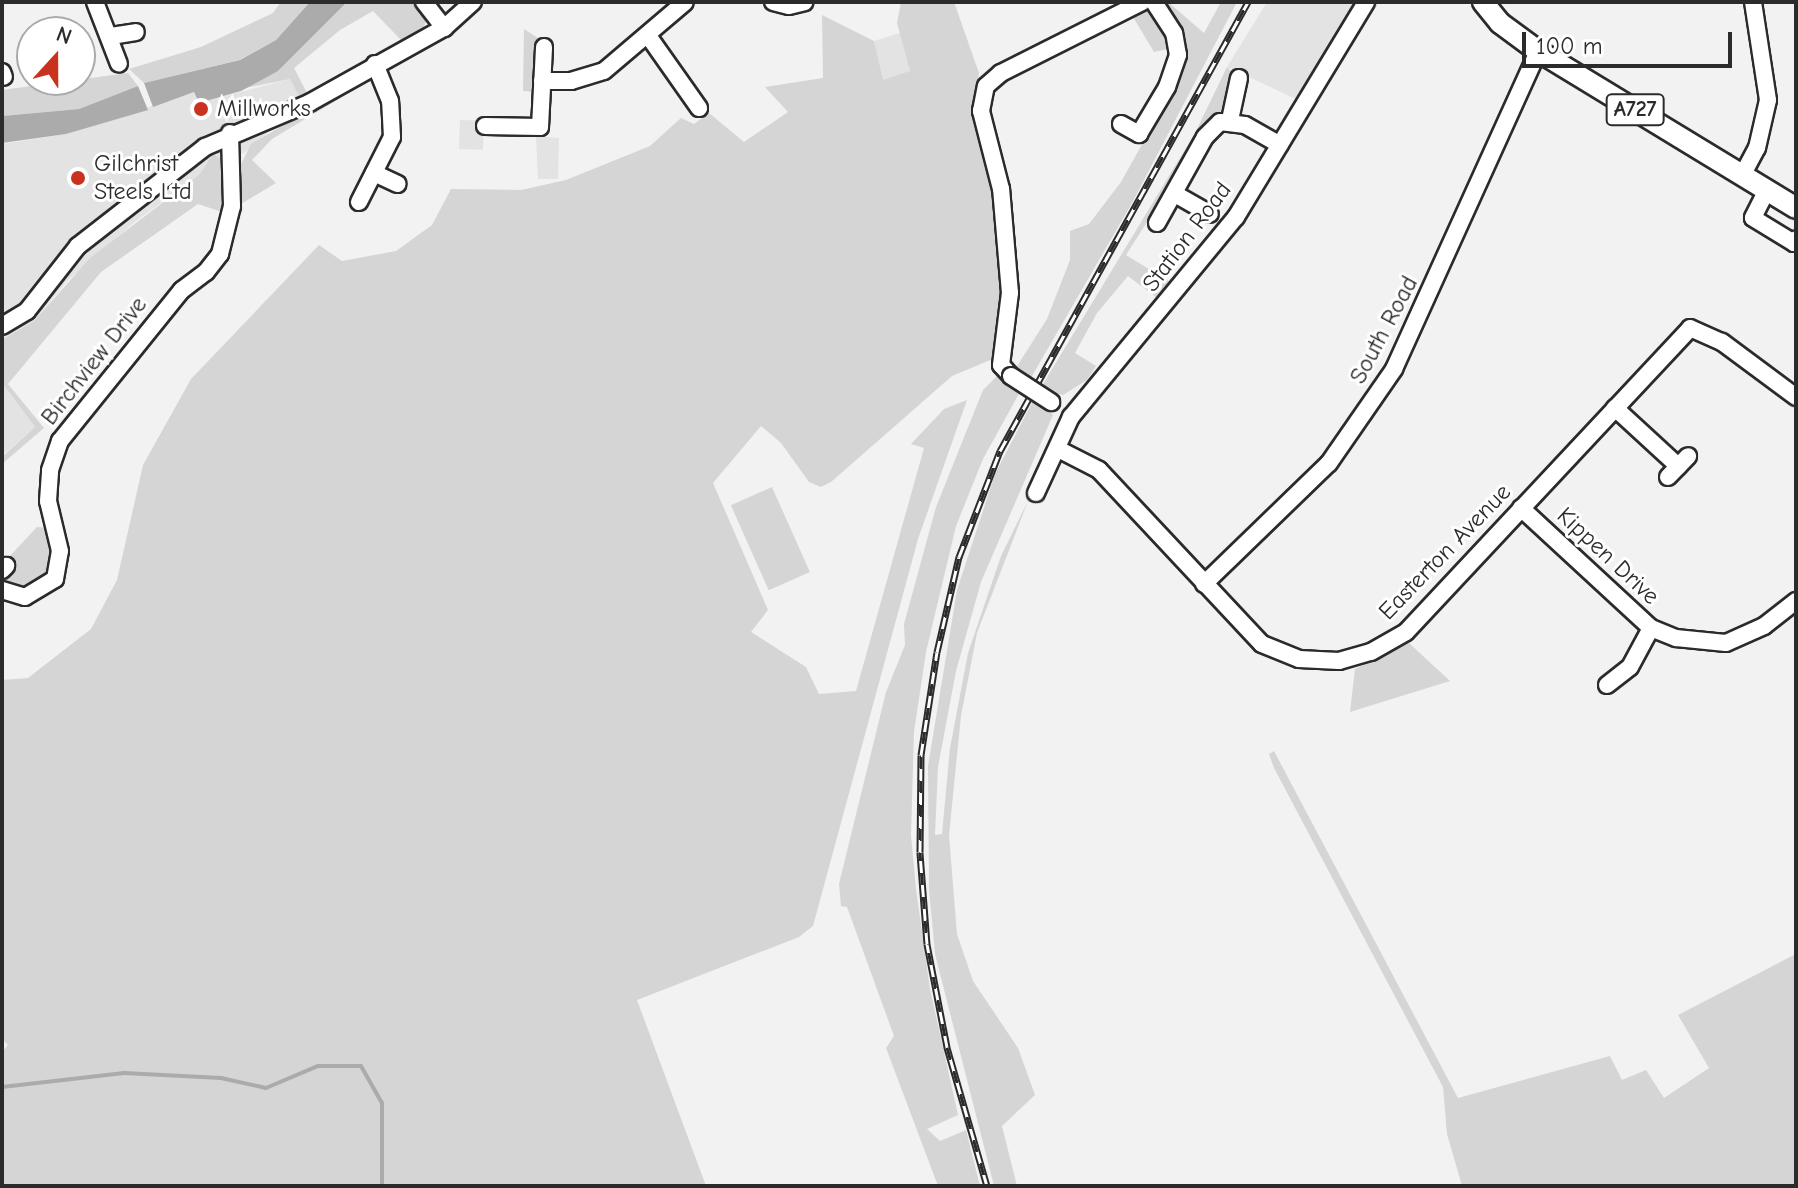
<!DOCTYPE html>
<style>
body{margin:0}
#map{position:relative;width:1798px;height:1188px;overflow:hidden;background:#f2f2f2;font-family:"Comic Neue",sans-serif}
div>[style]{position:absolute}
.built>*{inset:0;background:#e3e3e3;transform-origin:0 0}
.green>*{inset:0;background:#d5d5d5;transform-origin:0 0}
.water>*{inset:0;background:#ababab}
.stream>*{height:4px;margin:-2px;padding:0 2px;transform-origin:2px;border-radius:2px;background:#ababab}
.roads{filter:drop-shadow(2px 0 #2b2b2b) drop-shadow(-2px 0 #2b2b2b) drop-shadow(0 2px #2b2b2b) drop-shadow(0 -2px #2b2b2b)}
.minor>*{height:16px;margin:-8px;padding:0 8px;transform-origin:8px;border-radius:8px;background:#fff}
.major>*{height:20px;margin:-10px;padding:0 10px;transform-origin:10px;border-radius:10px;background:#fff}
.rail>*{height:7px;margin-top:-3.5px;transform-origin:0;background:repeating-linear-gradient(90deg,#fff 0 12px,#2b2b2b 0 24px);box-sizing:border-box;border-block:2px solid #2b2b2b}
.bridges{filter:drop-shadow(2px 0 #2b2b2b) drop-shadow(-2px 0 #2b2b2b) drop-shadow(0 2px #2b2b2b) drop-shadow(0 -2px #2b2b2b)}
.minor-bridge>*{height:16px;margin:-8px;padding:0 8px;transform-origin:8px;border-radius:8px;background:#fff}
.dots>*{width:22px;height:22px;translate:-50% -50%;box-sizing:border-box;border:4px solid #fff;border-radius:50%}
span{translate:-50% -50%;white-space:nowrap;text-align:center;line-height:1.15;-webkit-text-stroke:6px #fff;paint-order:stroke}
.shield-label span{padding:2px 6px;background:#fff;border:2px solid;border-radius:6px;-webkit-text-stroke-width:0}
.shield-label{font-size:22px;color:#2b2b2b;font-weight:700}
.poi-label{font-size:24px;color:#2b2b2b}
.left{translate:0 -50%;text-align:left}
.street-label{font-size:24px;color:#2b2b2b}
.frame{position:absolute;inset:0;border:4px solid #2b2b2b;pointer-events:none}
.north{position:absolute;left:16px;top:16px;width:80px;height:80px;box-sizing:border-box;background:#fff;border:2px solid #aaa;border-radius:50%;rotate:21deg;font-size:22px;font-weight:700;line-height:32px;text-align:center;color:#2b2b2b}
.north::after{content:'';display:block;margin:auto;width:28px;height:36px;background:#c8321e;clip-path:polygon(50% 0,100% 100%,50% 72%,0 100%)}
.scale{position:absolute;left:1522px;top:32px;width:210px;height:36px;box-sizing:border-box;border:4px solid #2b2b2b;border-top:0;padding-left:10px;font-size:24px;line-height:28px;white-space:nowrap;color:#2b2b2b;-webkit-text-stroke:6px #fff;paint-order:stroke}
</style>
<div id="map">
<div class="built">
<div style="clip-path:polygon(1267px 2px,1356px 2px,1296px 99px,1227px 67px)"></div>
<div style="clip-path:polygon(903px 32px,910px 72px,882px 81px,874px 41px)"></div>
<div style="clip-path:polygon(290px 79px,300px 99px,278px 124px,244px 153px,221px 159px,213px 154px,200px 175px,136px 221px,67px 281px,34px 321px,2px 340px,2px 144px,66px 134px,194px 92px,199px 103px)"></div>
<div style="left:460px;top:120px;width:24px;height:29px;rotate:2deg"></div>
<div style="clip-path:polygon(536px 136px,559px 138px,558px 179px,538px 179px)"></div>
<div style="clip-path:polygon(2px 383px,35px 427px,2px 456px)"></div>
</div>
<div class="green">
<div style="clip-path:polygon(281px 2px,310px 2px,276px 40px,239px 60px,144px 83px,129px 69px,201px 47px,273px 13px)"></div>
<div style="clip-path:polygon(347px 2px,414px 2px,426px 22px,422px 31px,401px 40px,373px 11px,340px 30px,294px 68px,308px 95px,300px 99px,290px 79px,240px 89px,278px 71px)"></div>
<div style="clip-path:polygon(901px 2px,954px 2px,979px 73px,975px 103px,992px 176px,1005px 307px,995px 358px,952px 376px,831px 482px,821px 487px,809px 482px,781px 443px,761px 426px,713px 483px,768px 610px,751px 632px,806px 667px,819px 694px,856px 691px,924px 448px,911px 444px,944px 409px,967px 400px,918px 539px,813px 926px,799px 937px,637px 1000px,706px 1186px,2px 1186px,2px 1052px,8px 1045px,2px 1039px,2px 680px,28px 678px,91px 629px,117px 580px,143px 465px,191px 379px,319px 245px,342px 261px,396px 251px,432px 225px,451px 189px,521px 190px,566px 180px,650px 146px,681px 118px,694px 124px,709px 113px,744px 142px,788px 112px,765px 87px,823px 78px,822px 15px,874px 41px,883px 80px,910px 71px,897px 23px)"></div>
<div style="clip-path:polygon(1158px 2px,1168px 2px,1204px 33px,1221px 2px,1237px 2px,1132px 203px,1028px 383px,1014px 371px,1047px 319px,1070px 260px,1070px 231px,1089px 224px,1121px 182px,1180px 76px,1182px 52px)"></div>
<div style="clip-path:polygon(1147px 10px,1156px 14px,1172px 48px,1154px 52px,1133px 17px)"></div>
<div style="clip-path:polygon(524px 29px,538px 38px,535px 92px,523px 91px)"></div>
<div style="clip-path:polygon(1227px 67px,1233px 73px,1222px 114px,1212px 120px,1126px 255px,1175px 285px,1160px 300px,1128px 276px,1097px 313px,1075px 353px,1096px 366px,1087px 380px,1063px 395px,1040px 389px,1195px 133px)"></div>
<div style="clip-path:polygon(128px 73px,138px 86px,79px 109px,2px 116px,2px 90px)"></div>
<div style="clip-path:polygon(363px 79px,367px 82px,272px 139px,252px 160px,276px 183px,241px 204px,240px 166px,251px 144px)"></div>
<div style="clip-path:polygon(213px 154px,221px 159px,222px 212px,198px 204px,101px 272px,8px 384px,44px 428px,2px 464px,2px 457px,35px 427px,2px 383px,2px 340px,34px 321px,90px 258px,199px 175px)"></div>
<div style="clip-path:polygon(1000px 373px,1021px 390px,983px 459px,956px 526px,926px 652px,914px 732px,911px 835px,916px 889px,930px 989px,958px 1115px,927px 1129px,940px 1141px,966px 1130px,980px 1186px,938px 1186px,886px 1048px,894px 1036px,847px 907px,841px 906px,839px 884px,886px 692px,905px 645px,904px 624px,936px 507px,983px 390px)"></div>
<div style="clip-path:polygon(1035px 397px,1053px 415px,981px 582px,956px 671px,938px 767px,935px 835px,942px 834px,950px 748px,968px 653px,1001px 556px,1028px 501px,977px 633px,961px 716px,949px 835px,957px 934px,973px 981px,1018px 1048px,1035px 1095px,1002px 1126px,1017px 1186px,994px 1186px,935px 954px,929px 889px,928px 766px,957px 590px,995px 474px)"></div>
<div style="left:772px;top:487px;width:93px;height:45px;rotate:66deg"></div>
<div style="clip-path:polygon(37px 527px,48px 528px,50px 570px,45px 580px,24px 591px,6px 580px,8px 558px)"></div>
<div style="clip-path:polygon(1409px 643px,1450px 681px,1350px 712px,1355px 669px)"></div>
<div style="clip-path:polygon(1274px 751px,1458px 1098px,1610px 1056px,1622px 1080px,1646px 1070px,1664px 1098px,1709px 1068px,1678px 1015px,1796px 954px,1796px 1186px,1462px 1186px,1447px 1134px,1443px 1087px,1274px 768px,1269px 754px)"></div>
</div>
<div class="water">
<div style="clip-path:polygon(310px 2px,347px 2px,278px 71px,241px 91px,199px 103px,194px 92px,153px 107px,144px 83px,240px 60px,276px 40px)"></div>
<div style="clip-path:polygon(138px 86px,148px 110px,66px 134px,2px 143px,2px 116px,79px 109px)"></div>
</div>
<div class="stream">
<div style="left:2px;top:1087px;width:123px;rotate:-6.5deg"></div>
<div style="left:124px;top:1073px;width:97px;rotate:3deg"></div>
<div style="left:221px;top:1078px;width:46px;rotate:12.5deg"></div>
<div style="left:266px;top:1088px;width:56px;rotate:-22.9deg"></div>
<div style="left:318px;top:1066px;width:43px"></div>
<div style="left:361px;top:1066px;width:43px;rotate:60.4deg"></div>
<div style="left:382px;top:1103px;width:83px;rotate:90deg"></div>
</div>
<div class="roads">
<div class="minor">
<div style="left:95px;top:2px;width:66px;rotate:68.8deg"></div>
<div style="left:424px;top:2px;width:33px;rotate:52deg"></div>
<div style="left:773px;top:2px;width:16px;rotate:14deg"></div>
<div style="left:789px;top:6px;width:16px;rotate:-14deg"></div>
<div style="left:111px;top:36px;width:25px;rotate:-9deg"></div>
<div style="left:649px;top:37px;width:87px;rotate:54.8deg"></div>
<div style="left:2px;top:72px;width:5px;rotate:68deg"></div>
<div style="left:542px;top:81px;width:29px"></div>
<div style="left:571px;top:81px;width:34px;rotate:-17deg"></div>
<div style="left:604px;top:71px;width:106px;rotate:-40.4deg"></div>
<div style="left:1230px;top:120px;width:43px;rotate:-77.9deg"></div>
<div style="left:1121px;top:124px;width:21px;rotate:29deg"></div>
<div style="left:1139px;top:134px;width:55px;rotate:-59.2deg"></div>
<div style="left:1167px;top:87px;width:34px;rotate:-71deg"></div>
<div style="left:1178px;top:55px;width:22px;rotate:-100deg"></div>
<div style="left:1174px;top:33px;width:37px;rotate:-123deg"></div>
<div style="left:485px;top:126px;width:55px;rotate:1deg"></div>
<div style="left:540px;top:127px;width:80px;rotate:-87.1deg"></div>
<div style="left:374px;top:173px;width:26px;rotate:25deg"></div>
<div style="left:1743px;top:174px;width:30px;rotate:-62deg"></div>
<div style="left:1757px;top:148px;width:49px;rotate:-77.1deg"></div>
<div style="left:1768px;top:100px;width:99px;rotate:-98.7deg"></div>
<div style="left:1767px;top:190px;width:31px;rotate:117deg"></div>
<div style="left:1753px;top:218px;width:48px;rotate:31.4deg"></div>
<div style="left:1794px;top:243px;width:4px;rotate:-63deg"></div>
<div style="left:1175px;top:194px;width:40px;rotate:29.7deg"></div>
<div style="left:359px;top:202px;width:73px;rotate:-63.1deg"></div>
<div style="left:392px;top:137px;width:36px;rotate:-93deg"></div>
<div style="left:390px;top:101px;width:40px;rotate:-112deg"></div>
<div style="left:1157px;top:223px;width:98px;rotate:-60.8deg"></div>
<div style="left:1205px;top:137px;width:21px;rotate:-45deg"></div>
<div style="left:1220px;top:122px;width:25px;rotate:7deg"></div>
<div style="left:1245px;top:125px;width:40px;rotate:29.7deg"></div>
<div style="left:2px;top:326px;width:29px;rotate:-31deg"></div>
<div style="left:27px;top:311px;width:83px;rotate:-51.9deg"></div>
<div style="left:78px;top:246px;width:161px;rotate:-37.9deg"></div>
<div style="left:205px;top:147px;width:113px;rotate:-22.9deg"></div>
<div style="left:309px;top:103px;width:154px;rotate:-29.1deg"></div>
<div style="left:444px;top:28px;width:39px;rotate:-42deg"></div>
<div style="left:1011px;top:376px;width:15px;rotate:-132deg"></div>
<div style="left:1001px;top:365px;width:73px;rotate:-82.9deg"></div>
<div style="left:1010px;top:293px;width:104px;rotate:-94.9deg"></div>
<div style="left:1001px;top:189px;width:81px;rotate:-104.4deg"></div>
<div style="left:981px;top:111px;width:25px;rotate:-79deg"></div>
<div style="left:986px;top:86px;width:20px;rotate:-41deg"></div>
<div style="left:1001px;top:73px;width:158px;rotate:-26.7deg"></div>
<div style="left:1615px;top:408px;width:86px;rotate:42.6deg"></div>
<div style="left:1058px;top:449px;width:46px;rotate:27.1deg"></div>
<div style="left:1099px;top:470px;width:238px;rotate:46.9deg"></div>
<div style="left:1262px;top:644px;width:40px;rotate:22deg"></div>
<div style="left:1299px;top:659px;width:40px;rotate:2.9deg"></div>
<div style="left:1339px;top:661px;width:33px;rotate:-16deg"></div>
<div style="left:1371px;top:652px;width:40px;rotate:-29.7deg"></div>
<div style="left:1406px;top:632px;width:416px;rotate:-46.9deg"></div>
<div style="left:1690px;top:328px;width:35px;rotate:24deg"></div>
<div style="left:1722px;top:342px;width:92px;rotate:36.6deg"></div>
<div style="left:1668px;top:477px;width:29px;rotate:-46deg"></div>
<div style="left:1036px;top:493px;width:84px;rotate:-65.3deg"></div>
<div style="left:1071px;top:417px;width:259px;rotate:-50.5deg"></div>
<div style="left:1236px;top:217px;width:251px;rotate:-58.8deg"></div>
<div style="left:1521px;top:508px;width:177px;rotate:42.7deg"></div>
<div style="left:1651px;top:628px;width:27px;rotate:22deg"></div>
<div style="left:1676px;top:638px;width:50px;rotate:5.7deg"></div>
<div style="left:1726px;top:643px;width:42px;rotate:-24.1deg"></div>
<div style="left:1764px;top:626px;width:41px;rotate:-38deg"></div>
<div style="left:2px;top:570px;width:6px;rotate:-45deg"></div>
<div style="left:1204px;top:584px;width:174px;rotate:-44.1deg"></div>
<div style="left:1329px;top:463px;width:114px;rotate:-55.3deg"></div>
<div style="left:1394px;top:369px;width:349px;rotate:-65.6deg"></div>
<div style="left:2px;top:590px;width:24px;rotate:17deg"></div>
<div style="left:25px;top:597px;width:35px;rotate:-31deg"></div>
<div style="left:55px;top:579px;width:28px;rotate:-80deg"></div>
<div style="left:60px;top:551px;width:51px;rotate:-103.5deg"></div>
<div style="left:48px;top:501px;width:31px;rotate:-86deg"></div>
<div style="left:50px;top:470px;width:31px;rotate:-71deg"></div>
<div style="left:60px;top:441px;width:194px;rotate:-51.1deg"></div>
<div style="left:182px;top:290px;width:30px;rotate:-37deg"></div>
<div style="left:206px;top:272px;width:23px;rotate:-52deg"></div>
<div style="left:220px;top:254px;width:49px;rotate:-76deg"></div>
<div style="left:232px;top:206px;width:73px;rotate:-91.6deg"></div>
<div style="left:1607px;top:685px;width:29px;rotate:-38deg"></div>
<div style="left:1630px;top:667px;width:44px;rotate:-61.7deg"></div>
</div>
<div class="major">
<div style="left:1483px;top:2px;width:27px;rotate:51deg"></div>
<div style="left:1500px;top:23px;width:47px;rotate:36.4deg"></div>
<div style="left:1538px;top:51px;width:302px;rotate:31.3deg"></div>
</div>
</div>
<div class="rail">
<div style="left:987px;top:1186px;width:145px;rotate:-106.1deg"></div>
<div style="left:947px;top:1047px;width:105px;rotate:-101deg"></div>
<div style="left:927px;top:944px;width:92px;rotate:-94.4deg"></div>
<div style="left:920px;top:852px;width:97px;rotate:-89.4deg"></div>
<div style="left:921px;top:755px;width:104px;rotate:-81.2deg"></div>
<div style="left:937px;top:652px;width:98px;rotate:-77deg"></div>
<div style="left:959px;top:557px;width:114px;rotate:-68.9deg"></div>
<div style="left:1000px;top:451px;width:513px;rotate:-61.09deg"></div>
</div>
<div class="bridges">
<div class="minor-bridge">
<div style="left:1011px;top:376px;width:48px;rotate:33deg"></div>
</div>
</div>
<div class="dots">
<div style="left:201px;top:109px;background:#c8321e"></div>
<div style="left:78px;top:178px;background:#c8321e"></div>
</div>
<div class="shield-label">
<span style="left:1635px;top:110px">A727</span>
</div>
<div class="poi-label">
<span class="left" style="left:217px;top:109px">Millworks</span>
<span class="left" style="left:94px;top:178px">Gilchrist<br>Steels Ltd</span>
</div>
<div class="street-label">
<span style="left:1187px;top:237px;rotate:-53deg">Station Road</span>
<span style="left:1384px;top:330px;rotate:-62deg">South Road</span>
<span style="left:94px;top:361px;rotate:-52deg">Birchview Drive</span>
<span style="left:1445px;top:552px;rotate:-46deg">Easterton Avenue</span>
<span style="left:1608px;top:556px;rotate:43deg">Kippen Drive</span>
</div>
<div class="frame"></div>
<div class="north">N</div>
<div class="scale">100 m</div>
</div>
